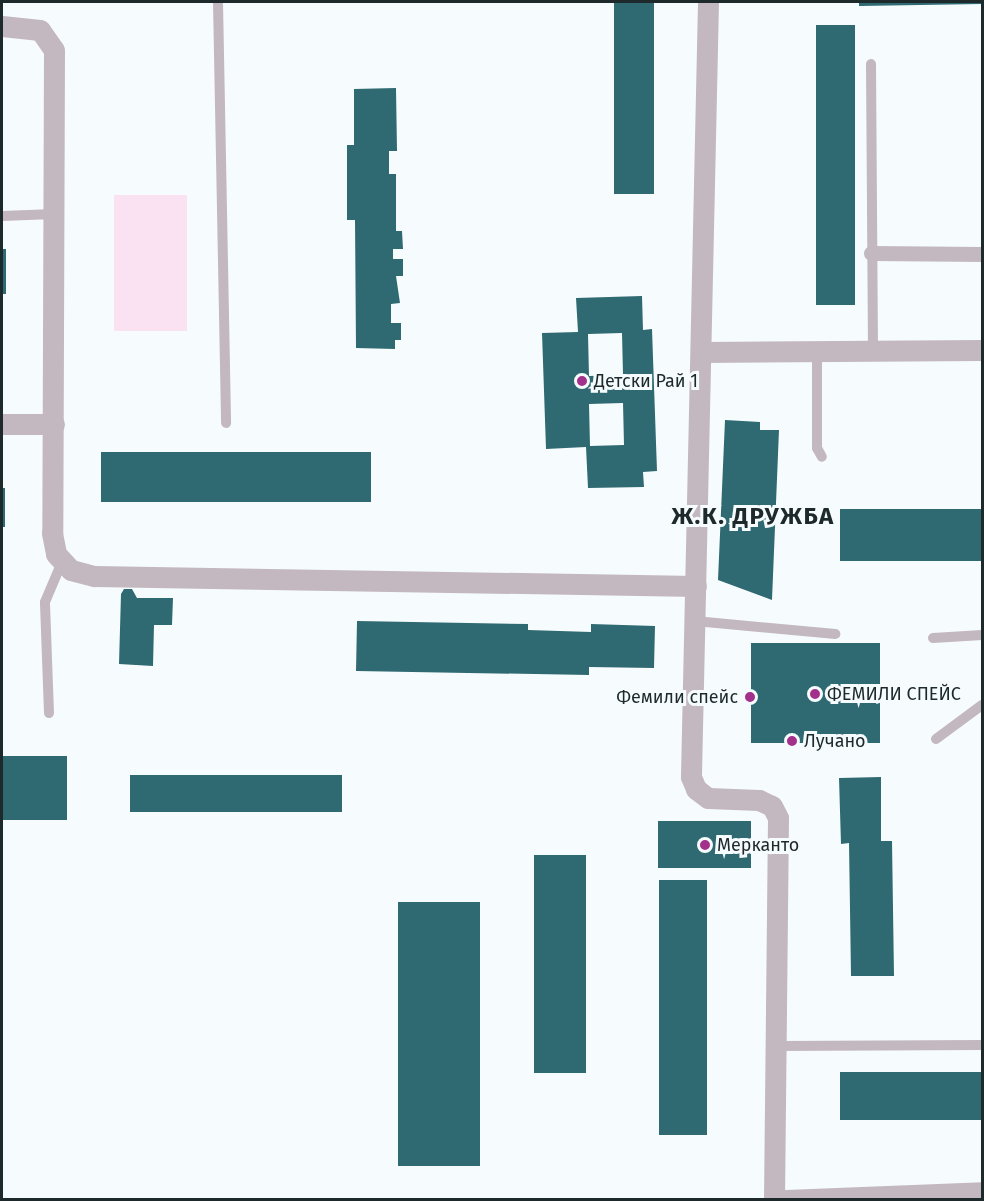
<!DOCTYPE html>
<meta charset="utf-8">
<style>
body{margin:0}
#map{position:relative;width:984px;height:1201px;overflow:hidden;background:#f6fcfd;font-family:"Fira Sans",sans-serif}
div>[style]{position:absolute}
.green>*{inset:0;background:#fbe2f3;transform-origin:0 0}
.building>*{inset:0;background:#2f6972;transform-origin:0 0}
.service>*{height:10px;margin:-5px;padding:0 5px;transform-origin:5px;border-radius:5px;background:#c3b8bf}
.pedestrian>*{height:15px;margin:-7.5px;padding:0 7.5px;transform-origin:7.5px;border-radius:7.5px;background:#c3b8bf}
.minor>*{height:21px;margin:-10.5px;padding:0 10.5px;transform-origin:10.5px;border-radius:10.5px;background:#c3b8bf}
.dots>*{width:16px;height:16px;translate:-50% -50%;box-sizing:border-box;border:3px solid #f6fcfd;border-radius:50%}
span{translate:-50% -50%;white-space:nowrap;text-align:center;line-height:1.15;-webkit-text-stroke:6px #f6fcfd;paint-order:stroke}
.poi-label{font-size:18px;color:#1d292b}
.left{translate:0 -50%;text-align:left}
.right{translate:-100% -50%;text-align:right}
.district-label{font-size:24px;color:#1d292b;font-weight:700;letter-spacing:1.5px}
.frame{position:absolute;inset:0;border:3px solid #1d292b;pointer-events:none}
</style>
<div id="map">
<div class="green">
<div style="left:114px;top:195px;width:73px;height:136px"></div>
</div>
<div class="building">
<div style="left:614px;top:2px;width:40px;height:192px"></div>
<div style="clip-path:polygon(859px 2px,982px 2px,982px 4px,859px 6px)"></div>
<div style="left:816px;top:25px;width:39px;height:280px"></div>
<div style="clip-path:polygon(396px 88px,397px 151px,389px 151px,389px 174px,396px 174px,396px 231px,402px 231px,403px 249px,393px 249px,393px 259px,403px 259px,403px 276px,396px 276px,400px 303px,391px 304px,391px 323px,401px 323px,401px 340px,395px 340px,395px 349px,356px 348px,355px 220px,347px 220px,347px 145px,354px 145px,354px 89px)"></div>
<div style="left:2px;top:249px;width:4px;height:45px"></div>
<div style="clip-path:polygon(evenodd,642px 296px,643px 330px,652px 329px,657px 471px,643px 472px,644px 487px,588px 488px,586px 447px,546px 449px,542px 333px,578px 332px,576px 298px,642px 296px,622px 333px,623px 375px,589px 376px,588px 334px,622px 333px,642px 296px,623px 403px,624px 445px,590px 446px,589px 404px,623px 403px)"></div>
<div style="clip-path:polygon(725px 420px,760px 422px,760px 430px,779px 430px,772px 600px,718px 580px)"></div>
<div style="left:371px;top:452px;width:50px;height:270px;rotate:90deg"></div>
<div style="left:2px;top:488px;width:3px;height:39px"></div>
<div style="left:982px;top:509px;width:52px;height:142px;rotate:90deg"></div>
<div style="clip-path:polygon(124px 589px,132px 589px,137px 598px,173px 598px,172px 625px,154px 625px,153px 666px,119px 664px,121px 594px)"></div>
<div style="clip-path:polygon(357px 621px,528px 624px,528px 630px,591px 632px,591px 624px,655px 626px,654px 668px,589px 667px,589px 675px,356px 671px)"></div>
<div style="left:751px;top:643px;width:129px;height:100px"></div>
<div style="left:2px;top:756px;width:65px;height:64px"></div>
<div style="left:130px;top:775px;width:212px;height:37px"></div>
<div style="clip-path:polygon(881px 777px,881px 841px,892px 841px,894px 976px,851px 976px,849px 843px,841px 844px,839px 778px)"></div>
<div style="left:751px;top:821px;width:47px;height:93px;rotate:90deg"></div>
<div style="left:534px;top:855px;width:52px;height:218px"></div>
<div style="left:659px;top:880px;width:48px;height:255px"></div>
<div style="left:480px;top:902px;width:264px;height:82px;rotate:90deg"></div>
<div style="left:840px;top:1072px;width:142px;height:48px"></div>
</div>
<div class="service">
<div style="left:218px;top:2px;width:421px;rotate:88.9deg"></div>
<div style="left:871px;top:64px;width:288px;rotate:89.6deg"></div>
<div style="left:2px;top:216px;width:52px;rotate:-2.2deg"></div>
<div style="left:817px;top:351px;width:97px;rotate:90deg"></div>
<div style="left:817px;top:448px;width:10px;rotate:61deg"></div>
<div style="left:695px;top:621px;width:141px;rotate:5.3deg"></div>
<div style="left:933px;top:638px;width:49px;rotate:-3.5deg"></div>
<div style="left:49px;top:713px;width:111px;rotate:-92.1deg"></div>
<div style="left:45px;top:602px;width:43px;rotate:-67deg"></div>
<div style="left:936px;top:739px;width:57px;rotate:-36.5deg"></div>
<div style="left:777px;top:1046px;width:205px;rotate:-0.3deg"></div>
</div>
<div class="pedestrian">
<div style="left:871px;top:253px;width:111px;rotate:0.5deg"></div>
</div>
<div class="minor">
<div style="left:708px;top:2px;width:775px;rotate:91.26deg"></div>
<div style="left:691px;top:777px;width:13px;rotate:67deg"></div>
<div style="left:696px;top:789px;width:15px;rotate:37deg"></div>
<div style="left:708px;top:798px;width:51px;rotate:2.2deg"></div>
<div style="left:759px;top:800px;width:14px;rotate:25deg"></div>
<div style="left:772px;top:806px;width:13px;rotate:63deg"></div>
<div style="left:778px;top:818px;width:382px;rotate:90.6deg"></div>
<div style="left:2px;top:26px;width:38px;rotate:6deg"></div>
<div style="left:40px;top:30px;width:24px;rotate:55deg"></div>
<div style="left:54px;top:50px;width:483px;rotate:90.2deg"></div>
<div style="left:52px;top:533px;width:21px;rotate:79deg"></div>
<div style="left:56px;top:554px;width:22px;rotate:47deg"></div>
<div style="left:71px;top:570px;width:24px;rotate:15deg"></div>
<div style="left:94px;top:576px;width:602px;rotate:0.95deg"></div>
<div style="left:701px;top:352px;width:281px;rotate:-0.4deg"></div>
<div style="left:2px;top:424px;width:52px"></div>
<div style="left:786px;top:1200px;width:196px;rotate:-2.3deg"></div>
</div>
<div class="dots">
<div style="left:582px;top:381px;background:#a3308b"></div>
<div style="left:815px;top:694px;background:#a3308b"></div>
<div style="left:750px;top:697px;background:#a3308b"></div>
<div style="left:792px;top:741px;background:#a3308b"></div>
<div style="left:705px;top:845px;background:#a3308b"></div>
</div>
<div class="poi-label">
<span class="left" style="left:594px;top:381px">Детски Рай 1</span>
<span class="left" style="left:827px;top:694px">ФЕМИЛИ СПЕЙС</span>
<span class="right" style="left:738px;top:697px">Фемили спейс</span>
<span class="left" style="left:804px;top:741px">Лучано</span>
<span class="left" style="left:717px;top:845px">Мерканто</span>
</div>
<div class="district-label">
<span style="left:753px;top:517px">Ж.К. ДРУЖБА</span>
</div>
<div class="frame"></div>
</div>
